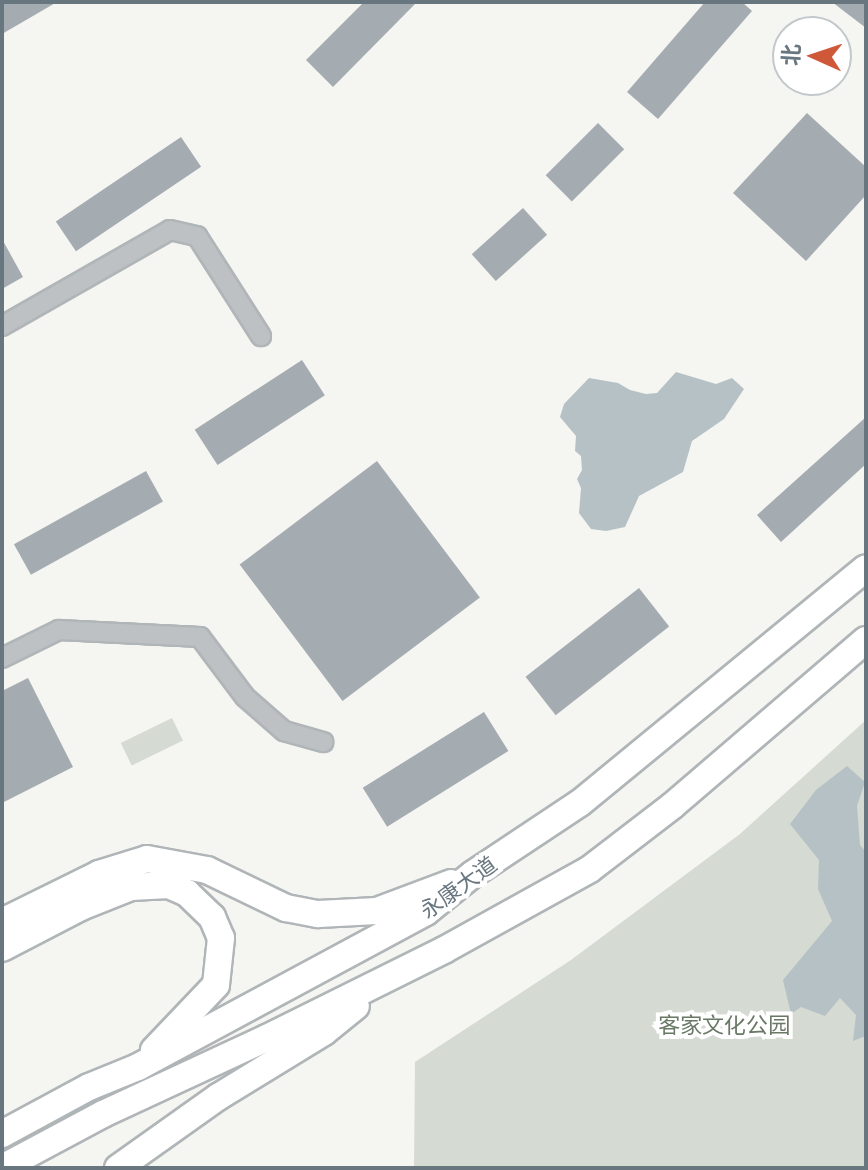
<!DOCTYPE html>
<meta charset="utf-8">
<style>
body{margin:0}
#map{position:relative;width:868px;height:1170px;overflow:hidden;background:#f5f5f2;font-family:Barlow,"Noto Sans SC",sans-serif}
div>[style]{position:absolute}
.green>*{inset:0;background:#d5dad2;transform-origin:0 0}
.water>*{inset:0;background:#b6c1c5}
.building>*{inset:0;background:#a5acb1;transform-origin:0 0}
.roads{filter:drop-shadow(2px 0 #b0b5b8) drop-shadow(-2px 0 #b0b5b8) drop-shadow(0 2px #b0b5b8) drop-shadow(0 -2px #b0b5b8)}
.street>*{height:18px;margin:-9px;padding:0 9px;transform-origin:9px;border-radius:9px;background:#bdc1c4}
.secondary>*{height:26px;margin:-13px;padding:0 13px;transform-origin:13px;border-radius:13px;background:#fff}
span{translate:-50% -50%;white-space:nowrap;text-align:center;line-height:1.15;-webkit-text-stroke:8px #fff;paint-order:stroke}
.street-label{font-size:22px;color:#687680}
.park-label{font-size:22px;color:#6a7866}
.frame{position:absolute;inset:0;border:4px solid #687680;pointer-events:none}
.north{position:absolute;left:772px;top:16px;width:80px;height:80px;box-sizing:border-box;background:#fff;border:2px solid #c3c8cc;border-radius:50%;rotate:273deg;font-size:22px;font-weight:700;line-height:32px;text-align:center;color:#687680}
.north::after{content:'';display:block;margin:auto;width:28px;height:36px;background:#cf5838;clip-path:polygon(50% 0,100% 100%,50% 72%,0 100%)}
</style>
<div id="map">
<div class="green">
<div style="left:172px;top:718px;width:25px;height:57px;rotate:64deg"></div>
<div style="clip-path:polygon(866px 720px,866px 1168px,414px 1168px,415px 1062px,571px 960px,740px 834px)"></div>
</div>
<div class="water">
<div style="clip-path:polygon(676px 372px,716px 384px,732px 378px,744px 389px,724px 419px,692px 441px,683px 472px,639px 496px,625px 527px,606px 531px,591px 529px,579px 513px,581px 488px,577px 479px,582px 470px,581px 456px,575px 451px,576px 436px,560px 417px,564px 404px,589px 378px,618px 383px,630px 390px,646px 394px,657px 393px)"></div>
<div style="clip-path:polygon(847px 766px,865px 782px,857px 806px,860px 845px,866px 852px,866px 1036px,853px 1041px,856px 1015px,840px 998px,825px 1016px,801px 1007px,791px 1014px,783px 980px,832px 921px,818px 889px,819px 860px,790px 824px,816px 790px)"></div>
</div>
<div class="building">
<div style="clip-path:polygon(2px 2px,57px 2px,2px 34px)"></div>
<div style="clip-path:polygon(364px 2px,417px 2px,333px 87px,306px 60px)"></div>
<div style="clip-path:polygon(705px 2px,742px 2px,752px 11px,658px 119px,627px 92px)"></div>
<div style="clip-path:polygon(832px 2px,866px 2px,866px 28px)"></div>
<div style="clip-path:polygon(807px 113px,866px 167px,866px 195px,806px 261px,733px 193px)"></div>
<div style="left:598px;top:123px;width:37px;height:74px;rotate:45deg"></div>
<div style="left:181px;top:137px;width:36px;height:151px;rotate:56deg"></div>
<div style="left:523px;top:208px;width:36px;height:69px;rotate:48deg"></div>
<div style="clip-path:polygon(2px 239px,23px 277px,2px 289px)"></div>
<div style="left:302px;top:360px;width:42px;height:128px;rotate:57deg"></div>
<div style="clip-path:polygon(866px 417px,866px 464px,781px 542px,757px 515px)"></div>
<div style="left:377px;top:461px;width:171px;height:172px;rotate:53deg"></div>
<div style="left:146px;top:471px;width:35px;height:151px;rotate:61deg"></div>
<div style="left:639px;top:588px;width:49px;height:144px;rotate:52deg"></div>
<div style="clip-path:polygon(28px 678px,73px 767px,2px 803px,2px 691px)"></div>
<div style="left:484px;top:712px;width:46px;height:143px;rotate:58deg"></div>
</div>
<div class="roads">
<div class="street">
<div style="left:2px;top:326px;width:193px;rotate:-29.7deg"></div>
<div style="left:170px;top:230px;width:28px;rotate:13deg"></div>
<div style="left:197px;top:236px;width:119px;rotate:57.4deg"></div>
<div style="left:2px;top:658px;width:64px;rotate:-26.2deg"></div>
<div style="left:59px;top:630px;width:141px;rotate:2.8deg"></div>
<div style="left:200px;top:637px;width:75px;rotate:53.1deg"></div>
<div style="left:245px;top:697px;width:52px;rotate:41.1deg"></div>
<div style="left:284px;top:731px;width:41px;rotate:15.8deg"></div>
</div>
<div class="secondary">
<div style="left:2px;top:922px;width:108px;rotate:-26.3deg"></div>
<div style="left:99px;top:874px;width:50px;rotate:-17.4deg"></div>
<div style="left:147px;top:859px;width:61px;rotate:10.4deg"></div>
<div style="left:207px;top:870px;width:88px;rotate:25.7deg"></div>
<div style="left:286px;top:908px;width:33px;rotate:11deg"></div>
<div style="left:318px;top:914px;width:59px;rotate:-2.9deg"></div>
<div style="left:377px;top:911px;width:79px;rotate:-20.7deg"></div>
<div style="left:2px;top:948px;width:89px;rotate:-27.4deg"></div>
<div style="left:81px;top:907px;width:54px;rotate:-21.8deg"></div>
<div style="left:131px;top:887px;width:38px;rotate:-3deg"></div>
<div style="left:169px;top:885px;width:20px;rotate:24deg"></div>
<div style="left:187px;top:893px;width:35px;rotate:44deg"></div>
<div style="left:212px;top:917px;width:23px;rotate:67deg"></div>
<div style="left:221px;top:938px;width:47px;rotate:96.1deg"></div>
<div style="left:216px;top:985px;width:90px;rotate:133.6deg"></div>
<div style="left:2px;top:1134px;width:99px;rotate:-28.4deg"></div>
<div style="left:89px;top:1087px;width:53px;rotate:-22.2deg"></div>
<div style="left:138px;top:1067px;width:327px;rotate:-28.3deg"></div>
<div style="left:426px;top:912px;width:60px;rotate:-39deg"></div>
<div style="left:473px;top:874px;width:128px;rotate:-33.6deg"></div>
<div style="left:580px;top:803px;width:370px;rotate:-39.4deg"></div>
<div style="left:2px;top:1168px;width:115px;rotate:-28.1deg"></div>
<div style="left:103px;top:1114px;width:181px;rotate:-24.9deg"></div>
<div style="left:267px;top:1038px;width:198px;rotate:-26.4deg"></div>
<div style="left:444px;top:950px;width:167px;rotate:-29deg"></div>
<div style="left:590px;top:869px;width:103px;rotate:-37.5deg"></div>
<div style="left:672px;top:806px;width:255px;rotate:-40.6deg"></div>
<div style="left:118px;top:1168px;width:123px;rotate:-35.4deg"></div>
<div style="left:218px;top:1097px;width:124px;rotate:-31.5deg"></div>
<div style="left:324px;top:1032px;width:41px;rotate:-39.1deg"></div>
</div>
</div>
<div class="street-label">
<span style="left:458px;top:887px;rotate:-36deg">永康大道</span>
</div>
<div class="park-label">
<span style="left:724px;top:1025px">客家文化公园</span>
</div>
<div class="frame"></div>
<div class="north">北</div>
</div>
